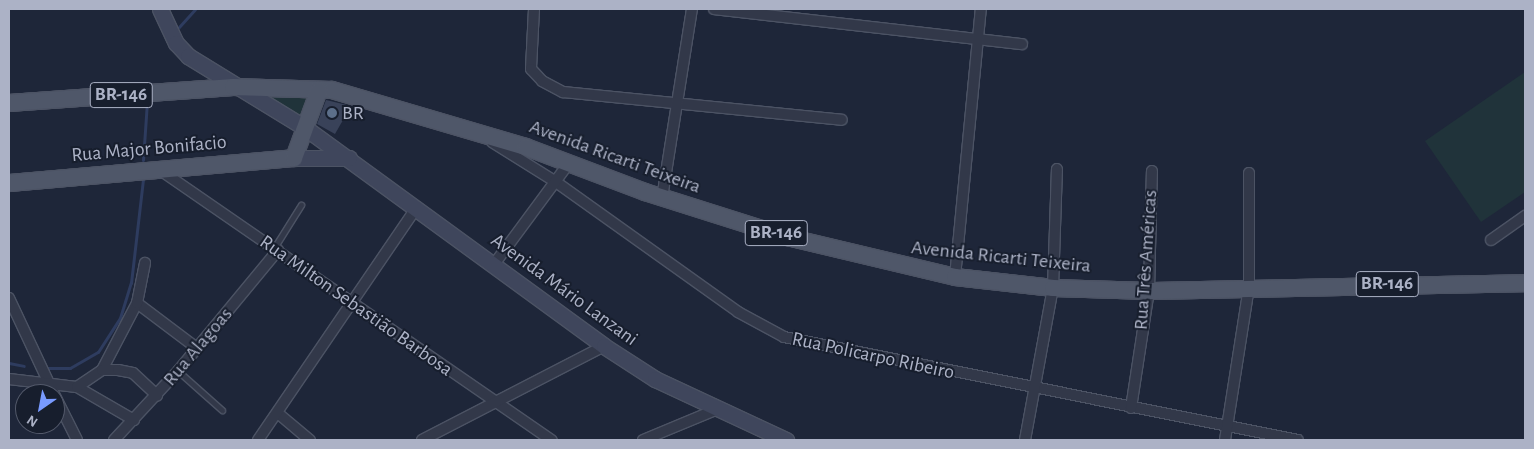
<!DOCTYPE html>
<meta charset="utf-8">
<style>
body{margin:0}
#map{position:relative;width:1534px;height:449px;overflow:hidden;background:#1e2639;font-family:"Alegreya Sans",sans-serif}
div>[style]{position:absolute}
.green>*{inset:0;background:#20333a}
.stream>*{height:3px;margin:-1.5px;padding:0 1.5px;transform-origin:1.5px;border-radius:1.5px;background:#2e3c5f}
.building>*{inset:0;background:#394259}
.roads{filter:drop-shadow(1px 0 #4c5364) drop-shadow(-1px 0 #4c5364) drop-shadow(0 1px #4c5364) drop-shadow(0 -1px #4c5364)}
.lane>*{height:5px;margin:-2.5px;padding:0 2.5px;transform-origin:2.5px;border-radius:2.5px;background:#323849}
.street>*{height:10px;margin:-5px;padding:0 5px;transform-origin:5px;border-radius:5px;background:#323849}
.secondary>*{height:15px;margin:-7.5px;padding:0 7.5px;transform-origin:7.5px;border-radius:7.5px;background:#3f465c}
.primary>*{height:16px;margin:-8px;padding:0 8px;transform-origin:8px;border-radius:8px;background:#4f5769}
.dots>*{width:14px;height:14px;translate:-50% -50%;box-sizing:border-box;border:2px solid #171e2d;border-radius:50%}
span{translate:-50% -50%;white-space:nowrap;text-align:center;line-height:1.15;-webkit-text-stroke:4px #171e2d;paint-order:stroke}
.shield-label span{padding:1px 4px;background:#171e2d;border:1px solid;border-radius:4px;-webkit-text-stroke-width:0}
.shield-label{font-size:19px;color:#acb2c6;font-weight:700}
.poi-label{font-size:20px;color:#acb2c6}
.left{translate:0 -50%;text-align:left}
.street-label{font-size:20px;color:#acb2c6}
.frame{position:absolute;inset:0;border:10px solid #acb2c6;pointer-events:none}
.north{position:absolute;left:15px;top:384px;width:50px;height:50px;box-sizing:border-box;background:#171e2d;border:1px solid #53596a;border-radius:50%;rotate:213deg;font-size:14px;font-weight:700;line-height:20px;text-align:center;color:#acb2c6}
.north::after{content:'';display:block;margin:auto;width:18px;height:22px;background:#789aff;clip-path:polygon(50% 0,100% 100%,50% 72%,0 100%)}
</style>
<div id="map">
<div class="green">
<div style="clip-path:polygon(1525px 72px,1525px 192px,1481px 222px,1425px 141px)"></div>
<div style="clip-path:polygon(312px 93px,299px 119px,255px 94px)"></div>
</div>
<div class="stream">
<div style="left:179px;top:27px;width:24px;rotate:-48deg"></div>
<div style="left:143px;top:160px;width:59px;rotate:-86.1deg"></div>
<div style="left:9px;top:363px;width:15px;rotate:11deg"></div>
<div style="left:48px;top:368px;width:22px"></div>
<div style="left:70px;top:368px;width:32px;rotate:-30deg"></div>
<div style="left:98px;top:352px;width:40px;rotate:-57.1deg"></div>
<div style="left:120px;top:318px;width:37px;rotate:-73deg"></div>
<div style="left:131px;top:283px;width:104px;rotate:-83.4deg"></div>
</div>
<div class="building">
<div style="clip-path:polygon(326px 100px,351px 106px,335px 134px,317px 124px)"></div>
</div>
<div class="roads">
<div class="lane">
<div style="left:274px;top:248px;width:51px;rotate:-57.9deg"></div>
<div style="left:178px;top:371px;width:59px;rotate:41.6deg"></div>
</div>
<div class="street">
<div style="left:534px;top:9px;width:60px;rotate:92.9deg"></div>
<div style="left:531px;top:69px;width:16px;rotate:47deg"></div>
<div style="left:542px;top:81px;width:24px;rotate:28deg"></div>
<div style="left:563px;top:92px;width:280px;rotate:5.7deg"></div>
<div style="left:714px;top:9px;width:310px;rotate:6.5deg"></div>
<div style="left:492px;top:142px;width:75px;rotate:32deg"></div>
<div style="left:556px;top:182px;width:224px;rotate:35.5deg"></div>
<div style="left:738px;top:312px;width:52px;rotate:28.5deg"></div>
<div style="left:784px;top:337px;width:524px;rotate:11.33deg"></div>
<div style="left:160px;top:170px;width:476px;rotate:34.6deg"></div>
<div style="left:662px;top:198px;width:191px;rotate:-81deg"></div>
<div style="left:1491px;top:240px;width:42px;rotate:-35.2deg"></div>
<div style="left:495px;top:263px;width:124px;rotate:-53.5deg"></div>
<div style="left:955px;top:277px;width:269px;rotate:-84.5deg"></div>
<div style="left:9px;top:298px;width:106px;rotate:64.9deg"></div>
<div style="left:137px;top:303px;width:76px;rotate:37deg"></div>
<div style="left:102px;top:370px;width:76px;rotate:-62.4deg"></div>
<div style="left:137px;top:303px;width:41px;rotate:-78.7deg"></div>
<div style="left:9px;top:379px;width:68px;rotate:6.7deg"></div>
<div style="left:77px;top:387px;width:66px;rotate:30.1deg"></div>
<div style="left:77px;top:387px;width:30px;rotate:-34deg"></div>
<div style="left:102px;top:370px;width:16px"></div>
<div style="left:118px;top:370px;width:15px;rotate:11deg"></div>
<div style="left:133px;top:373px;width:33px;rotate:43deg"></div>
<div style="left:55px;top:396px;width:49px;rotate:63.4deg"></div>
<div style="left:1131px;top:408px;width:118px;rotate:-81.3deg"></div>
<div style="left:1149px;top:291px;width:120px;rotate:-88.6deg"></div>
<div style="left:280px;top:415px;width:39px;rotate:40deg"></div>
<div style="left:114px;top:440px;width:94px;rotate:-47.2deg"></div>
<div style="left:178px;top:371px;width:157px;rotate:-50.4deg"></div>
<div style="left:258px;top:440px;width:282px;rotate:-55.7deg"></div>
<div style="left:422px;top:440px;width:205px;rotate:-27.3deg"></div>
<div style="left:643px;top:440px;width:78px;rotate:-22.6deg"></div>
<div style="left:1025px;top:440px;width:155px;rotate:-79.6deg"></div>
<div style="left:1053px;top:288px;width:119px;rotate:-88.1deg"></div>
<div style="left:1225px;top:440px;width:156px;rotate:-81.1deg"></div>
<div style="left:1249px;top:286px;width:113px;rotate:-90deg"></div>
</div>
<div class="secondary">
<div style="left:160px;top:9px;width:38px;rotate:65deg"></div>
<div style="left:176px;top:43px;width:18px;rotate:47deg"></div>
<div style="left:188px;top:56px;width:136px;rotate:31.5deg"></div>
<div style="left:304px;top:127px;width:371px;rotate:36.1deg"></div>
<div style="left:604px;top:346px;width:61px;rotate:32.9deg"></div>
<div style="left:655px;top:379px;width:145px;rotate:25deg"></div>
<div style="left:294px;top:158px;width:55px"></div>
</div>
<div class="primary">
<div style="left:9px;top:103px;width:225px;rotate:-4.1deg"></div>
<div style="left:233px;top:87px;width:99px;rotate:1.7deg"></div>
<div style="left:332px;top:90px;width:202px;rotate:16.4deg"></div>
<div style="left:526px;top:147px;width:127px;rotate:20.7deg"></div>
<div style="left:645px;top:192px;width:149px;rotate:17.6deg"></div>
<div style="left:787px;top:237px;width:173px;rotate:13.4deg"></div>
<div style="left:955px;top:277px;width:99px;rotate:6.4deg"></div>
<div style="left:1053px;top:288px;width:96px;rotate:1.8deg"></div>
<div style="left:1149px;top:291px;width:376px;rotate:-1.2deg"></div>
<div style="left:9px;top:183px;width:286px;rotate:-5deg"></div>
<div style="left:294px;top:158px;width:72px;rotate:-69.8deg"></div>
</div>
</div>
<div class="dots">
<div style="left:332px;top:113px;background:#5c6f8a"></div>
</div>
<div class="shield-label">
<span style="left:121px;top:95px">BR-146</span>
<span style="left:776px;top:233px">BR-146</span>
<span style="left:1387px;top:284px">BR-146</span>
</div>
<div class="poi-label">
<span class="left" style="left:342px;top:113px">BR</span>
</div>
<div class="street-label">
<span style="left:149px;top:149px;rotate:-5deg">Rua Major Bonifacio</span>
<span style="left:615px;top:157px;rotate:20deg">Avenida Ricarti Teixeira</span>
<span style="left:1001px;top:257px;rotate:6deg">Avenida Ricarti Teixeira</span>
<span style="left:1146px;top:260px;rotate:-86deg">Rua Três Américas</span>
<span style="left:564px;top:290px;rotate:36deg">Avenida Mário Lanzani</span>
<span style="left:356px;top:306px;rotate:35deg">Rua Milton Sebastião Barbosa</span>
<span style="left:198px;top:347px;rotate:-50deg">Rua Alagoas</span>
<span style="left:873px;top:356px;rotate:12deg">Rua Policarpo Ribeiro</span>
</div>
<div class="frame"></div>
<div class="north">N</div>
</div>
